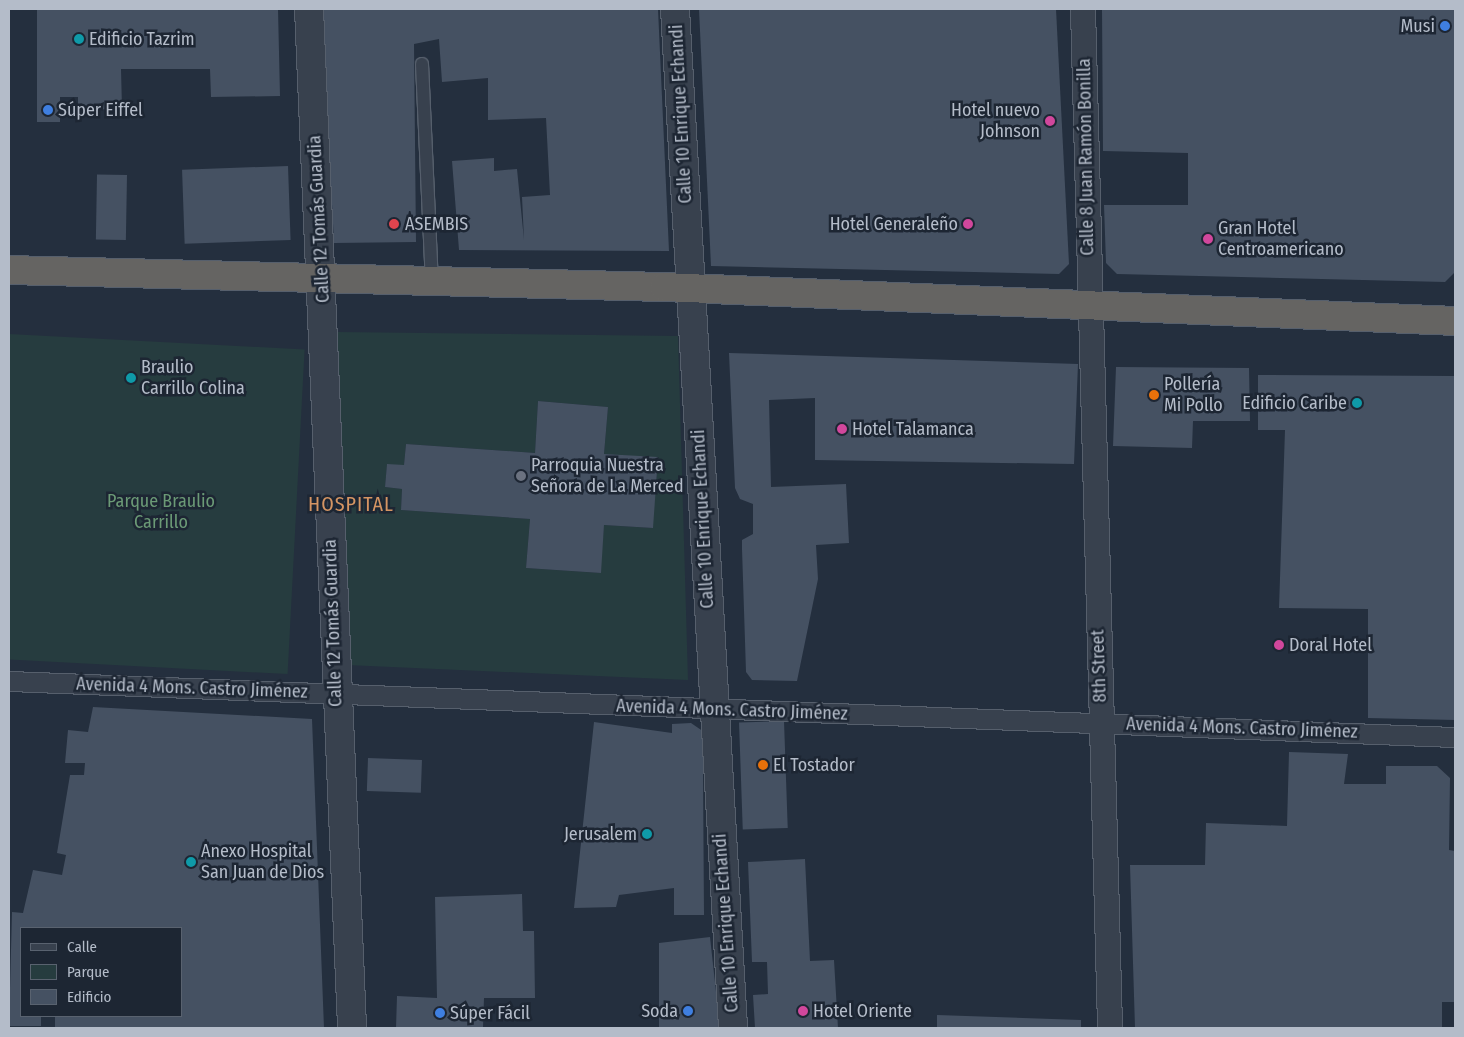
<!DOCTYPE html>
<meta charset="utf-8">
<style>
body{margin:0}
#map{position:relative;width:1464px;height:1037px;overflow:hidden;background:#242f3e;font-family:"Fira Sans Condensed",sans-serif}
div>[style]{position:absolute}
.green>*{inset:0;background:#263c3f;transform-origin:0 0}
.building>*{inset:0;background:#455162;transform-origin:0 0}
.roads{filter:drop-shadow(1px 0 #565f6c) drop-shadow(-1px 0 #565f6c) drop-shadow(0 1px #565f6c) drop-shadow(0 -1px #565f6c)}
.service>*{height:12px;margin:-6px;padding:0 6px;transform-origin:6px;border-radius:6px;background:#38414e}
.pedestrian>*{height:19px;margin:-9.5px;padding:0 9.5px;transform-origin:9.5px;border-radius:9.5px;background:#38414e}
.minor>*{height:24px;margin:-12px;padding:0 12px;transform-origin:12px;border-radius:12px;background:#38414e}
.tertiary>*{height:28px;margin:-14px;padding:0 14px;transform-origin:14px;border-radius:14px;background:#38414e}
.trunk>*{height:28px;margin:-14px;padding:0 14px;transform-origin:14px;border-radius:14px;background:#656462}
.dots>*{width:14px;height:14px;translate:-50% -50%;box-sizing:border-box;border:2px solid #1d2633;border-radius:50%}
span{translate:-50% -50%;white-space:nowrap;text-align:center;line-height:1.15;-webkit-text-stroke:5px #1d2633;paint-order:stroke}
.poi-label{font-size:18px;color:#b4bcc9}
.right{translate:-100% -50%;text-align:right}
.left{translate:0 -50%;text-align:left}
.street-label{font-size:18px;color:#b4bcc9}
.park-label{font-size:18px;color:#6b9a76}
.quarter-label{font-size:20px;color:#d59563;letter-spacing:1px}
.frame{position:absolute;inset:0;border:10px solid #b4bcc9;pointer-events:none}
.legend{position:absolute;left:20px;top:927px;width:162px;height:90px;box-sizing:border-box;background:#1d2633;border:1px solid #59626f;margin:0;padding:6px 9px;list-style:none;font-size:15px;color:#b4bcc9}
.legend li{display:flex;align-items:center;gap:10px;height:25px}
.legend b{width:25px;border:1px solid #59626f}
</style>
<div id="map">
<div class="green">
<div style="clip-path:polygon(evenodd,337px 332px,678px 336px,688px 680px,347px 665px,337px 332px,538px 401px,608px 407px,604px 454px,658px 458px,652px 528px,604px 525px,600px 573px,526px 568px,530px 519px,401px 510px,402px 489px,385px 487px,387px 465px,404px 465px,406px 444px,535px 453px,538px 401px)"></div>
<div style="left:9px;top:334px;width:296px;height:325px;rotate:3deg"></div>
</div>
<div class="building">
<div style="clip-path:polygon(37px 9px,278px 9px,280px 96px,211px 97px,210px 69px,121px 69px,122px 108px,78px 111px,78px 97px,60px 97px,60px 122px,37px 122px)"></div>
<div style="clip-path:polygon(322px 9px,658px 9px,669px 251px,459px 250px,452px 161px,494px 158px,494px 171px,517px 169px,524px 240px,522px 197px,550px 195px,546px 118px,488px 120px,488px 78px,442px 82px,439px 39px,414px 44px,416px 242px,334px 243px)"></div>
<div style="clip-path:polygon(699px 9px,1056px 9px,1069px 264px,1059px 274px,711px 266px)"></div>
<div style="clip-path:polygon(1102px 9px,1455px 9px,1455px 272px,1445px 282px,1117px 274px,1106px 263px,1104px 205px,1188px 205px,1188px 153px,1103px 151px)"></div>
<div style="left:288px;top:166px;width:74px;height:106px;rotate:88deg"></div>
<div style="left:127px;top:175px;width:65px;height:30px;rotate:91deg"></div>
<div style="clip-path:polygon(729px 353px,1078px 364px,1074px 464px,815px 460px,815px 398px,769px 400px,771px 487px,846px 484px,849px 543px,816px 545px,818px 579px,797px 681px,752px 680px,746px 672px,742px 549px,742px 540px,753px 534px,753px 504px,740px 499px,735px 488px)"></div>
<div style="clip-path:polygon(1116px 367px,1249px 368px,1250px 421px,1193px 421px,1192px 448px,1113px 446px)"></div>
<div style="clip-path:polygon(1258px 375px,1455px 376px,1455px 720px,1368px 718px,1368px 609px,1279px 608px,1285px 430px,1258px 430px)"></div>
<div style="clip-path:polygon(538px 401px,608px 407px,604px 454px,658px 457px,653px 528px,604px 525px,601px 573px,526px 568px,530px 519px,401px 510px,402px 489px,385px 487px,387px 464px,404px 465px,406px 444px,535px 453px)"></div>
<div style="clip-path:polygon(93px 707px,312px 719px,324px 1028px,55px 1028px,55px 1016px,181px 1016px,181px 928px,21px 928px,21px 1016px,41px 1016px,41px 1026px,9px 1026px,12px 912px,23px 913px,33px 870px,62px 875px,66px 855px,57px 853px,70px 775px,84px 775px,85px 763px,65px 763px,68px 730px,88px 732px)"></div>
<div style="left:784px;top:721px;width:107px;height:45px;rotate:88deg"></div>
<div style="clip-path:polygon(594px 722px,672px 733px,672px 724px,691px 723px,707px 734px,703px 771px,704px 915px,674px 915px,674px 888px,619px 895px,616px 907px,574px 908px)"></div>
<div style="clip-path:polygon(1289px 752px,1348px 754px,1344px 784px,1386px 784px,1386px 766px,1437px 766px,1450px 778px,1449px 850px,1455px 851px,1455px 1002px,1442px 1002px,1442px 1028px,1135px 1028px,1130px 865px,1205px 865px,1206px 823px,1287px 826px)"></div>
<div style="left:368px;top:758px;width:54px;height:33px;rotate:2deg"></div>
<div style="clip-path:polygon(805px 859px,810px 961px,834px 960px,838px 1028px,755px 1028px,753px 995px,768px 994px,767px 962px,752px 962px,748px 862px)"></div>
<div style="clip-path:polygon(522px 894px,523px 931px,534px 931px,535px 998px,484px 998px,483px 1028px,396px 1028px,397px 996px,437px 998px,435px 897px)"></div>
<div style="clip-path:polygon(710px 937px,720px 1028px,659px 1028px,659px 943px)"></div>
<div style="clip-path:polygon(937px 1015px,1081px 1020px,1081px 1028px,937px 1028px)"></div>
</div>
<div class="roads">
<div class="service">
<div style="left:422px;top:64px;width:217px;rotate:87.4deg"></div>
</div>
<div class="pedestrian">
<div style="left:9px;top:681px;width:1447px;rotate:2.22deg"></div>
</div>
<div class="minor">
<div style="left:1083px;top:9px;width:1019px;rotate:88.48deg"></div>
</div>
<div class="tertiary">
<div style="left:309px;top:9px;width:1020px;rotate:87.58deg"></div>
<div style="left:675px;top:9px;width:1021px;rotate:86.74deg"></div>
</div>
<div class="trunk">
<div style="left:9px;top:270px;width:655px;rotate:1.49deg"></div>
<div style="left:664px;top:287px;width:792px;rotate:2.46deg"></div>
</div>
</div>
<div class="dots">
<div style="left:1445px;top:26px;background:#3f7fe0"></div>
<div style="left:79px;top:39px;background:#0f9aa8"></div>
<div style="left:48px;top:110px;background:#3f7fe0"></div>
<div style="left:1050px;top:121px;background:#d1479c"></div>
<div style="left:394px;top:224px;background:#e0444e"></div>
<div style="left:968px;top:224px;background:#d1479c"></div>
<div style="left:1208px;top:239px;background:#d1479c"></div>
<div style="left:131px;top:378px;background:#0f9aa8"></div>
<div style="left:1154px;top:395px;background:#e8710a"></div>
<div style="left:1357px;top:403px;background:#0f9aa8"></div>
<div style="left:842px;top:429px;background:#d1479c"></div>
<div style="left:521px;top:476px;background:#6b7280"></div>
<div style="left:1279px;top:645px;background:#d1479c"></div>
<div style="left:763px;top:765px;background:#e8710a"></div>
<div style="left:647px;top:834px;background:#0f9aa8"></div>
<div style="left:191px;top:862px;background:#0f9aa8"></div>
<div style="left:688px;top:1011px;background:#3f7fe0"></div>
<div style="left:803px;top:1011px;background:#d1479c"></div>
<div style="left:440px;top:1013px;background:#3f7fe0"></div>
</div>
<div class="poi-label">
<span class="right" style="left:1435px;top:26px">Musi</span>
<span class="left" style="left:89px;top:39px">Edificio Tazrim</span>
<span class="left" style="left:58px;top:110px">Súper Eiffel</span>
<span class="right" style="left:1040px;top:121px">Hotel nuevo<br>Johnson</span>
<span class="left" style="left:405px;top:224px">ASEMBIS</span>
<span class="right" style="left:958px;top:224px">Hotel Generaleño</span>
<span class="left" style="left:1218px;top:239px">Gran Hotel<br>Centroamericano</span>
<span class="left" style="left:141px;top:378px">Braulio<br>Carrillo Colina</span>
<span class="left" style="left:1164px;top:395px">Pollería<br>Mi Pollo</span>
<span class="right" style="left:1347px;top:403px">Edificio Caribe</span>
<span class="left" style="left:852px;top:429px">Hotel Talamanca</span>
<span class="left" style="left:531px;top:476px">Parroquia Nuestra<br>Señora de La Merced</span>
<span class="left" style="left:1289px;top:645px">Doral Hotel</span>
<span class="left" style="left:773px;top:765px">El Tostador</span>
<span class="right" style="left:637px;top:834px">Jerusalem</span>
<span class="left" style="left:201px;top:862px">Anexo Hospital<br>San Juan de Dios</span>
<span class="right" style="left:678px;top:1011px">Soda</span>
<span class="left" style="left:813px;top:1011px">Hotel Oriente</span>
<span class="left" style="left:450px;top:1013px">Súper Fácil</span>
</div>
<div class="street-label">
<span style="left:681px;top:114px;rotate:-93deg">Calle 10 Enrique Echandi</span>
<span style="left:1086px;top:157px;rotate:-91deg">Calle 8 Juan Ramón Bonilla</span>
<span style="left:319px;top:219px;rotate:-93deg">Calle 12 Tomás Guardia</span>
<span style="left:703px;top:519px;rotate:-93deg">Calle 10 Enrique Echandi</span>
<span style="left:333px;top:623px;rotate:-92deg">Calle 12 Tomás Guardia</span>
<span style="left:1099px;top:666px;rotate:-92deg">8th Street</span>
<span style="left:192px;top:688px;rotate:2deg">Avenida 4 Mons. Castro Jiménez</span>
<span style="left:732px;top:710px;rotate:2deg">Avenida 4 Mons. Castro Jiménez</span>
<span style="left:1242px;top:728px;rotate:2deg">Avenida 4 Mons. Castro Jiménez</span>
<span style="left:726px;top:923px;rotate:-94deg">Calle 10 Enrique Echandi</span>
</div>
<div class="park-label">
<span style="left:161px;top:512px">Parque Braulio<br>Carrillo</span>
</div>
<div class="quarter-label">
<span style="left:351px;top:504px">HOSPITAL</span>
</div>
<div class="frame"></div>
<ul class="legend">
<li><b style="height:6px;background:#38414e"></b>Calle</li>
<li><b style="height:14px;background:#263c3f"></b>Parque</li>
<li><b style="height:14px;background:#455162"></b>Edificio</li>
</ul>
</div>
